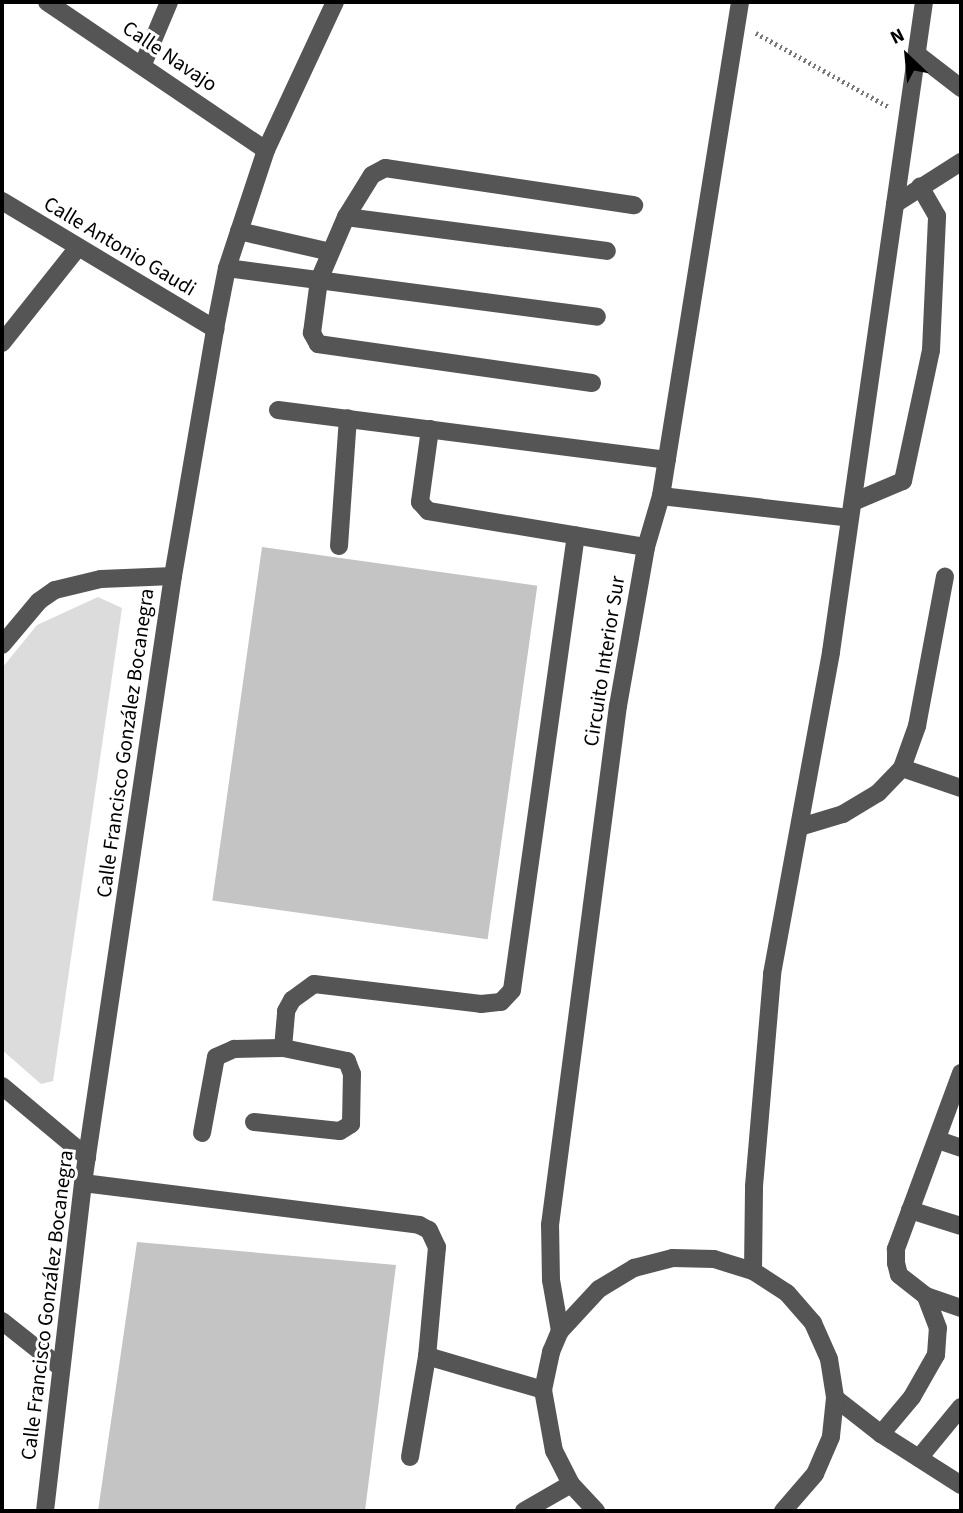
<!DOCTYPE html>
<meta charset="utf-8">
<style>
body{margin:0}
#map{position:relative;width:963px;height:1513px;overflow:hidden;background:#fff;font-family:"Source Sans 3",sans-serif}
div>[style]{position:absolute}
.green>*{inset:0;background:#dcdcdc}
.building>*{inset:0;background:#c4c4c4;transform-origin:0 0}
.path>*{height:4.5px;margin-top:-2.25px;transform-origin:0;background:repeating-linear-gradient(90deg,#777 0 2px,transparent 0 5.5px)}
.minor>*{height:18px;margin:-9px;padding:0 9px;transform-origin:9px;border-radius:9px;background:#555}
span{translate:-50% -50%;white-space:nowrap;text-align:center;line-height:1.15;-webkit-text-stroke:6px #fff;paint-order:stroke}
.street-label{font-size:21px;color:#000}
.frame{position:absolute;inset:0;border:4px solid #000;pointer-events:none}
.north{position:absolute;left:872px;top:21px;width:70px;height:70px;-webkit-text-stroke:5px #fff;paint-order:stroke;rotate:334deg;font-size:19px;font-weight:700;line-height:28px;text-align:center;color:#000}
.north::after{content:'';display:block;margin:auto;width:24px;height:32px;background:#000;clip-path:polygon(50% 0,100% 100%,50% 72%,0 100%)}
</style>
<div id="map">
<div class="green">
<div style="clip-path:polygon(98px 597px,122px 608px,53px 1081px,41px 1084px,2px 1050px,2px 668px,37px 625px)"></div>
</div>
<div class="building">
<div style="left:262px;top:547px;width:278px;height:357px;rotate:8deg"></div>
<div style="clip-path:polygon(137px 1242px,396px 1265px,365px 1511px,98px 1511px)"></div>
</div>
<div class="path">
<div style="left:756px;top:33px;width:152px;rotate:29.1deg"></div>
</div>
<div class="minor">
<div style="left:47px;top:2px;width:264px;rotate:34.1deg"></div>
<div style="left:917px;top:54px;width:56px;rotate:37.7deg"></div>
<div style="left:143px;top:64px;width:67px;rotate:-67.2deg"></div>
<div style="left:2px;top:201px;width:249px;rotate:31deg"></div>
<div style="left:895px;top:204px;width:78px;rotate:-32.5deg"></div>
<div style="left:346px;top:217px;width:263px;rotate:7.4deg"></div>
<div style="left:239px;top:231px;width:94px;rotate:12.9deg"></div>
<div style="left:227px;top:268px;width:373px;rotate:7.5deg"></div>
<div style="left:2px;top:343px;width:119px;rotate:-51.5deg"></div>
<div style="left:592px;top:383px;width:277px;rotate:-171.9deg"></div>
<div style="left:318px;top:344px;width:13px;rotate:-119deg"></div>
<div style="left:312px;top:333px;width:53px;rotate:-82.5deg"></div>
<div style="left:319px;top:280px;width:69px;rotate:-66.8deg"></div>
<div style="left:346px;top:217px;width:49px;rotate:-58.2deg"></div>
<div style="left:372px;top:175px;width:15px;rotate:-28deg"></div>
<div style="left:385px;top:168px;width:252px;rotate:8.5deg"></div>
<div style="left:278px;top:410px;width:392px;rotate:7.3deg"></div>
<div style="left:430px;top:429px;width:74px;rotate:97.8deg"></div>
<div style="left:420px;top:502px;width:12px;rotate:48deg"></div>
<div style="left:428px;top:511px;width:221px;rotate:9.4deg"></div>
<div style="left:661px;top:496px;width:190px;rotate:6.6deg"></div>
<div style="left:853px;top:502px;width:54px;rotate:-22.8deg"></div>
<div style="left:903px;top:481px;width:134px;rotate:-77.9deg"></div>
<div style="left:931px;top:350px;width:134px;rotate:-87.4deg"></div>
<div style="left:937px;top:216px;width:34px;rotate:-120deg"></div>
<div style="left:339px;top:546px;width:128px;rotate:-86deg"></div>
<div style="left:2px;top:645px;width:57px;rotate:-49.9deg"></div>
<div style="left:39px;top:601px;width:19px;rotate:-35deg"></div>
<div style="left:55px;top:590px;width:47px;rotate:-13.4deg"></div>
<div style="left:101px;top:579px;width:72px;rotate:-2.4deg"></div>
<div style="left:902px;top:768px;width:62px;rotate:18.7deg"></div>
<div style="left:800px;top:827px;width:45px;rotate:-16.8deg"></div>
<div style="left:843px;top:814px;width:41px;rotate:-31deg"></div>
<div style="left:878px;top:793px;width:35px;rotate:-46deg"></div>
<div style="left:902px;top:768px;width:45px;rotate:-70.3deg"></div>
<div style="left:917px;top:726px;width:152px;rotate:-79.4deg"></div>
<div style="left:961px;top:1073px;width:188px;rotate:110.3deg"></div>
<div style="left:896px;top:1249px;width:14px;rotate:90deg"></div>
<div style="left:896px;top:1263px;width:12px;rotate:76deg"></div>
<div style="left:899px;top:1275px;width:34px;rotate:38deg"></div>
<div style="left:926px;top:1296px;width:37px;rotate:19deg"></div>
<div style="left:2px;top:1086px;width:111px;rotate:39.9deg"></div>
<div style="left:254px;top:1122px;width:86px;rotate:6deg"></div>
<div style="left:340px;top:1131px;width:13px;rotate:-32deg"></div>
<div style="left:351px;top:1124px;width:50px;rotate:-88.9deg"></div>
<div style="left:352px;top:1074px;width:14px;rotate:-111deg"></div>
<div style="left:347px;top:1061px;width:65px;rotate:-168.5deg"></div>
<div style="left:202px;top:1133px;width:77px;rotate:-79.6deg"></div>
<div style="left:216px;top:1057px;width:20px;rotate:-24deg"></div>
<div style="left:234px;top:1049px;width:49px;rotate:-1.2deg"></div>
<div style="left:283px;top:1048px;width:37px;rotate:-85deg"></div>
<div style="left:286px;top:1011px;width:13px;rotate:-61deg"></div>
<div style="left:292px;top:1000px;width:27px;rotate:-36deg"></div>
<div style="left:314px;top:984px;width:168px;rotate:6.8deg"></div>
<div style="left:481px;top:1004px;width:20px;rotate:-6deg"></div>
<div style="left:501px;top:1002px;width:16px;rotate:-47deg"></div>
<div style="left:512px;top:990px;width:459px;rotate:-82deg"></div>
<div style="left:938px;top:1140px;width:24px;rotate:19deg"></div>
<div style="left:83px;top:1183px;width:339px;rotate:7.1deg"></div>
<div style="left:419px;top:1225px;width:11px;rotate:27deg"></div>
<div style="left:429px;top:1230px;width:19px;rotate:65deg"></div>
<div style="left:437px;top:1247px;width:109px;rotate:95.2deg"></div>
<div style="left:427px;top:1356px;width:121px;rotate:16.3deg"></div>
<div style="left:910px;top:1210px;width:53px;rotate:17.4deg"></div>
<div style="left:753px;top:1271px;width:85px;rotate:-89.3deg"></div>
<div style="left:754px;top:1186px;width:213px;rotate:-85.1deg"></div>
<div style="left:772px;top:974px;width:327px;rotate:-79.6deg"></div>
<div style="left:831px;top:652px;width:657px;rotate:-81.86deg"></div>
<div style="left:2px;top:1321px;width:74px;rotate:38.4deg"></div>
<div style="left:560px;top:1331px;width:52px;rotate:-100deg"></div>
<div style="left:551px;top:1280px;width:55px;rotate:-91deg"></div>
<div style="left:550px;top:1225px;width:523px;rotate:-82.54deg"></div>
<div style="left:618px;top:706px;width:161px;rotate:-80deg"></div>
<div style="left:646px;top:547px;width:53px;rotate:-73.6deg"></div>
<div style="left:661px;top:496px;width:500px;rotate:-80.91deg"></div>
<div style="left:835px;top:1398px;width:58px;rotate:38deg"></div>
<div style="left:881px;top:1434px;width:95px;rotate:32.5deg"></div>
<div style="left:881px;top:1434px;width:48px;rotate:-50deg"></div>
<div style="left:912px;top:1397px;width:48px;rotate:-60.3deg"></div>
<div style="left:936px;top:1355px;width:27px;rotate:-86deg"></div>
<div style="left:938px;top:1328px;width:34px;rotate:-111deg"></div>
<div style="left:410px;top:1457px;width:102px;rotate:-80.4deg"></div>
<div style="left:919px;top:1458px;width:66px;rotate:-50.5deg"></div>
<div style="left:45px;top:1511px;width:330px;rotate:-83.4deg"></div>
<div style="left:83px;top:1183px;width:614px;rotate:-81.57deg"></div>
<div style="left:173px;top:576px;width:251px;rotate:-80.3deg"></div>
<div style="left:215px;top:329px;width:62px;rotate:-78.9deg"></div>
<div style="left:227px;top:268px;width:124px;rotate:-71.7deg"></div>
<div style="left:266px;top:150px;width:163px;rotate:-65deg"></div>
<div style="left:524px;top:1511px;width:54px;rotate:-29.9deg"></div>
<div style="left:596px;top:1511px;width:37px;rotate:-133deg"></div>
<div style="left:571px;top:1484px;width:37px;rotate:-117deg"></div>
<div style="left:554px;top:1451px;width:62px;rotate:-100.2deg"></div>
<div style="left:543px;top:1390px;width:39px;rotate:-78deg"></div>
<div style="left:551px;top:1352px;width:23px;rotate:-67deg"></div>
<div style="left:560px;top:1331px;width:57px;rotate:-47.1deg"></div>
<div style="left:599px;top:1289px;width:41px;rotate:-31deg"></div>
<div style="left:634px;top:1268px;width:40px;rotate:-14.4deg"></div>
<div style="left:673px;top:1258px;width:41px;rotate:1.4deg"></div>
<div style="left:714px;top:1259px;width:41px;rotate:17.1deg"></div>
<div style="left:753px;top:1271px;width:40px;rotate:32.9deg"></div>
<div style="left:787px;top:1293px;width:40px;rotate:49deg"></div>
<div style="left:813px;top:1323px;width:39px;rotate:66deg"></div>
<div style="left:829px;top:1359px;width:39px;rotate:81deg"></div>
<div style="left:835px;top:1398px;width:39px;rotate:96deg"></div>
<div style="left:831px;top:1437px;width:40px;rotate:113.4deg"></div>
<div style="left:815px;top:1474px;width:49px;rotate:130.9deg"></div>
</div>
<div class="street-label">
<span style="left:170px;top:56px;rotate:34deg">Calle Navajo</span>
<span style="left:120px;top:246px;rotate:31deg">Calle Antonio Gaudi</span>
<span style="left:604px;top:661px;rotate:-81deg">Circuito Interior Sur</span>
<span style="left:125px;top:743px;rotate:-82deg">Calle Francisco González Bocanegra</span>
<span style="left:47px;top:1305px;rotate:-83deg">Calle Francisco González Bocanegra</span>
</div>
<div class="frame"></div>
<div class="north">N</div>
</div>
